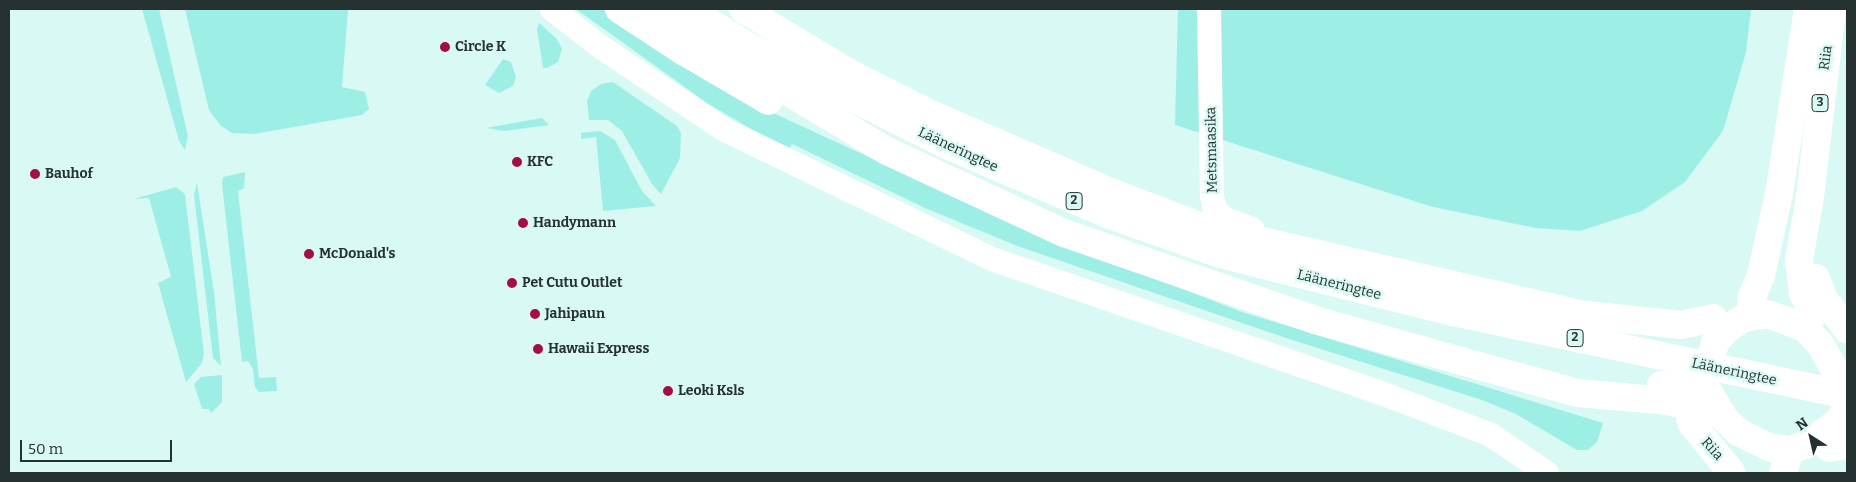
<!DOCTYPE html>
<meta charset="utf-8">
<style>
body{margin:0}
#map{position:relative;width:1856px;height:482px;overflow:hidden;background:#d9f9f5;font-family:Bitter,serif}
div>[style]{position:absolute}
.green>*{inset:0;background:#9defe6}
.street>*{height:24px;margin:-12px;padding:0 12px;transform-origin:12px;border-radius:12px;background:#fff}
.highway>*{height:28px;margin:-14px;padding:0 14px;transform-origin:14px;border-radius:14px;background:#fff}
.dots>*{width:14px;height:14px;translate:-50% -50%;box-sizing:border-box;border:2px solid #d9f9f5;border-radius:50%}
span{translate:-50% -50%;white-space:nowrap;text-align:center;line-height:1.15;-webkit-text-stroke:4px #d9f9f5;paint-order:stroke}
.shield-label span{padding:1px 4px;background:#d9f9f5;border:1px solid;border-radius:4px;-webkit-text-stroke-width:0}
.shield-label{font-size:12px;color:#263231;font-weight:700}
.poi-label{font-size:14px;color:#263231;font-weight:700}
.left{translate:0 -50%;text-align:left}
.street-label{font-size:14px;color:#263231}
.frame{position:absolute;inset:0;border:10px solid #263231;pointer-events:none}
.north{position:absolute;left:1786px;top:412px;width:50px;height:50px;-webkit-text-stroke:4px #d9f9f5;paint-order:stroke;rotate:325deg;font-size:14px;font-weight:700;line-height:20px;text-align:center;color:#263231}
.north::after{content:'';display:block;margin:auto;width:18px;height:22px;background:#263231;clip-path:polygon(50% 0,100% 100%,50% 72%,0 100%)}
.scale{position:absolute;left:20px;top:440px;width:152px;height:22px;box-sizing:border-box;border:2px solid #263231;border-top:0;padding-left:6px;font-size:15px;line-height:18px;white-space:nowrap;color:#263231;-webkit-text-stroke:4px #d9f9f5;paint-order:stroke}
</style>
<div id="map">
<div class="green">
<div style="clip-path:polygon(142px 9px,159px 9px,188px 136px,185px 150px,179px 141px)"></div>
<div style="clip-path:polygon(185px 9px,348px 9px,342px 87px,365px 92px,369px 109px,362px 115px,254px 134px,232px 133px,220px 125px,209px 110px)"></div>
<div style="clip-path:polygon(576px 9px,603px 9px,756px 105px,940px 190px,1097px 256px,1242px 312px,1603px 423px,1597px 442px,1588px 450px,1577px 450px,1516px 414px,1482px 400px,1286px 338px,1020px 247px,925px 208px,792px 144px,788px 151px,707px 103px)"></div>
<div style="clip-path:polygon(1178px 9px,1751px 9px,1746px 52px,1723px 131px,1685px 182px,1642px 211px,1580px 231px,1536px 228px,1433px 207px,1175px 125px)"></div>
<div style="clip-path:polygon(539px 23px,557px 39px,562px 49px,558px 62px,547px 68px,543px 68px,537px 29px)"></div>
<div style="clip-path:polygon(503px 59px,511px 62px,516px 77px,513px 86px,499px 93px,485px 85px)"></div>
<div style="clip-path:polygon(613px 82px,677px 126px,681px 133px,680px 158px,661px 194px,652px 184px,622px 131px,608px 120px,589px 120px,587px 101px,591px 91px,601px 84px)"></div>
<div style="clip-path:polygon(542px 118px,549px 125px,504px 131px,486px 128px)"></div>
<div style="clip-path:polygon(600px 131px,615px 140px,642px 191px,656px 206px,603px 211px,596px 137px,581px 139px,581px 133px)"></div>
<div style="clip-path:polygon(245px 172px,244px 188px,238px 191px,259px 378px,276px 377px,277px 391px,259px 392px,255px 387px,253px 369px,248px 361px,242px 362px,222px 184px,223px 177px)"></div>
<div style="clip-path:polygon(197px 183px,214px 292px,221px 366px,213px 358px,194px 195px)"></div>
<div style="clip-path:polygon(176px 187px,185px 194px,204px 354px,202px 363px,186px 382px,158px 283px,171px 277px,149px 198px,134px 199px)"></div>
<div style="clip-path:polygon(222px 375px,222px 402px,211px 413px,209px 409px,202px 409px,194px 384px,201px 377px)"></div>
</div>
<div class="street">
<div style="left:552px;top:9px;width:58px;rotate:38deg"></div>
<div style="left:598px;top:45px;width:151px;rotate:33.9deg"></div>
<div style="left:723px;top:129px;width:299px;rotate:25.8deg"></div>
<div style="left:992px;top:259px;width:406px;rotate:19deg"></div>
<div style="left:1376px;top:391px;width:123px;rotate:20.9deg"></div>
<div style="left:1491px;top:435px;width:68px;rotate:34.2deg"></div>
<div style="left:1209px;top:9px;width:187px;rotate:89.1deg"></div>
<div style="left:1212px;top:196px;width:14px;rotate:78deg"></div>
<div style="left:1215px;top:210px;width:13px;rotate:42deg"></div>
<div style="left:1225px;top:219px;width:29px;rotate:20deg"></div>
</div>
<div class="highway">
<div style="left:619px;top:9px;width:77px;rotate:33.3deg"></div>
<div style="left:683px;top:51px;width:99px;rotate:30.2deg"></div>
<div style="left:660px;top:9px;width:147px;rotate:33deg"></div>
<div style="left:783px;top:89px;width:121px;rotate:30.8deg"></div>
<div style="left:887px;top:151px;width:195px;rotate:24.9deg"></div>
<div style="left:1064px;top:233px;width:266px;rotate:19.1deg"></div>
<div style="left:1315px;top:320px;width:152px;rotate:15.7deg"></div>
<div style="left:1461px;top:361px;width:121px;rotate:15.3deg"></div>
<div style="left:1578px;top:393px;width:89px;rotate:5.1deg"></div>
<div style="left:1667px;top:401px;width:28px;rotate:13deg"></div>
<div style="left:1694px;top:407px;width:12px;rotate:35deg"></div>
<div style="left:689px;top:9px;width:67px;rotate:32.3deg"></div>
<div style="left:746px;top:45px;width:229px;rotate:26.5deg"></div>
<div style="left:951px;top:147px;width:170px;rotate:23.2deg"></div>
<div style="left:1107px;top:214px;width:120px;rotate:19.5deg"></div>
<div style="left:1220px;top:254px;width:240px;rotate:14deg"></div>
<div style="left:1453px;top:312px;width:403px;rotate:11.9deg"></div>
<div style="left:743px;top:9px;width:124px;rotate:31.1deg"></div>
<div style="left:849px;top:73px;width:92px;rotate:26.6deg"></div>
<div style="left:931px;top:114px;width:198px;rotate:23.5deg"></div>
<div style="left:1113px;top:193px;width:98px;rotate:20.8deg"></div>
<div style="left:1205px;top:228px;width:391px;rotate:12.9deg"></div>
<div style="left:1586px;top:315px;width:96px;rotate:6deg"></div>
<div style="left:1681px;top:325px;width:33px;rotate:-12deg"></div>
<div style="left:1816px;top:278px;width:22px;rotate:69deg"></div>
<div style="left:1824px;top:299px;width:38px;rotate:53deg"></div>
<div style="left:1751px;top:299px;width:26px;rotate:-67deg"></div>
<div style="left:1761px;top:275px;width:83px;rotate:-77.5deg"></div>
<div style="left:1779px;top:194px;width:187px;rotate:-81.1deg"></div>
<div style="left:1814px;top:314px;width:24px;rotate:-118deg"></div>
<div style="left:1803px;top:293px;width:33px;rotate:-97deg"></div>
<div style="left:1799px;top:260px;width:64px;rotate:-80.1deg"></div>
<div style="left:1810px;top:197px;width:189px;rotate:-83.3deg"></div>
<div style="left:1702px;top:382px;width:43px;rotate:-71.1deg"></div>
<div style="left:1716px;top:341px;width:16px;rotate:-47deg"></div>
<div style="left:1727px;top:329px;width:20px;rotate:-33deg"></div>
<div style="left:1744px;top:318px;width:24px;rotate:-9deg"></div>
<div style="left:1768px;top:314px;width:40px;rotate:21deg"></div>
<div style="left:1805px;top:328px;width:22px;rotate:47deg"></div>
<div style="left:1820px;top:344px;width:36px;rotate:60deg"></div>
<div style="left:1838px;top:375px;width:10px;rotate:24deg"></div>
<div style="left:1661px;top:385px;width:47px;rotate:7.3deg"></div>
<div style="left:1708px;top:391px;width:31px;rotate:59deg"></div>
<div style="left:1724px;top:418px;width:20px;rotate:45deg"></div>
<div style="left:1738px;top:432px;width:37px;rotate:26deg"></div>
<div style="left:1771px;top:448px;width:19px;rotate:6deg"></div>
<div style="left:1790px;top:450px;width:16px;rotate:-18deg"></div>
<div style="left:1805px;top:445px;width:39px;rotate:-35deg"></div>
<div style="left:1837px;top:423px;width:17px;rotate:-54deg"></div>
<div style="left:1685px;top:398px;width:27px;rotate:75deg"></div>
<div style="left:1692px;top:424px;width:63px;rotate:50.8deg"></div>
<div style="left:1829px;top:448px;width:18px;rotate:-9deg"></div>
<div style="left:1783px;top:473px;width:24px;rotate:-73deg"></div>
</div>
<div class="dots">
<div style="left:445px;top:47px;background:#a40d48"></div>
<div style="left:517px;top:162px;background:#a40d48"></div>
<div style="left:35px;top:174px;background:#a40d48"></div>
<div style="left:523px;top:223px;background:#a40d48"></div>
<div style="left:309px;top:254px;background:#a40d48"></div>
<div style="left:512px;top:283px;background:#a40d48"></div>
<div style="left:535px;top:314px;background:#a40d48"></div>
<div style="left:538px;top:349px;background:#a40d48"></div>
<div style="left:668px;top:391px;background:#a40d48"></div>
</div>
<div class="shield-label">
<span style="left:1820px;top:103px">3</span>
<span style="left:1074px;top:201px">2</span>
<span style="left:1575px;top:338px">2</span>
</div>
<div class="poi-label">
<span class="left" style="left:455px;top:47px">Circle K</span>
<span class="left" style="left:527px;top:162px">KFC</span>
<span class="left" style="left:45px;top:174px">Bauhof</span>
<span class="left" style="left:533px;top:223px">Handymann</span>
<span class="left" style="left:319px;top:254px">McDonald's</span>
<span class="left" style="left:522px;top:283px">Pet Cutu Outlet</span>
<span class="left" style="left:545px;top:314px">Jahipaun</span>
<span class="left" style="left:548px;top:349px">Hawaii Express</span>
<span class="left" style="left:678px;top:391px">Leoki Ksls</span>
</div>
<div class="street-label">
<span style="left:1826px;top:58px;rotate:-82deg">Riia</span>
<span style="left:958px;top:150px;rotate:25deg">Lääneringtee</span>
<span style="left:1212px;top:150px;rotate:-91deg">Metsmaasika</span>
<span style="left:1339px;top:285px;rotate:14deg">Lääneringtee</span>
<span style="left:1734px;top:372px;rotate:12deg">Lääneringtee</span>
<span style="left:1712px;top:449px;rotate:48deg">Riia</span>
</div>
<div class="frame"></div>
<div class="north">N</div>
<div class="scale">50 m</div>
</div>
